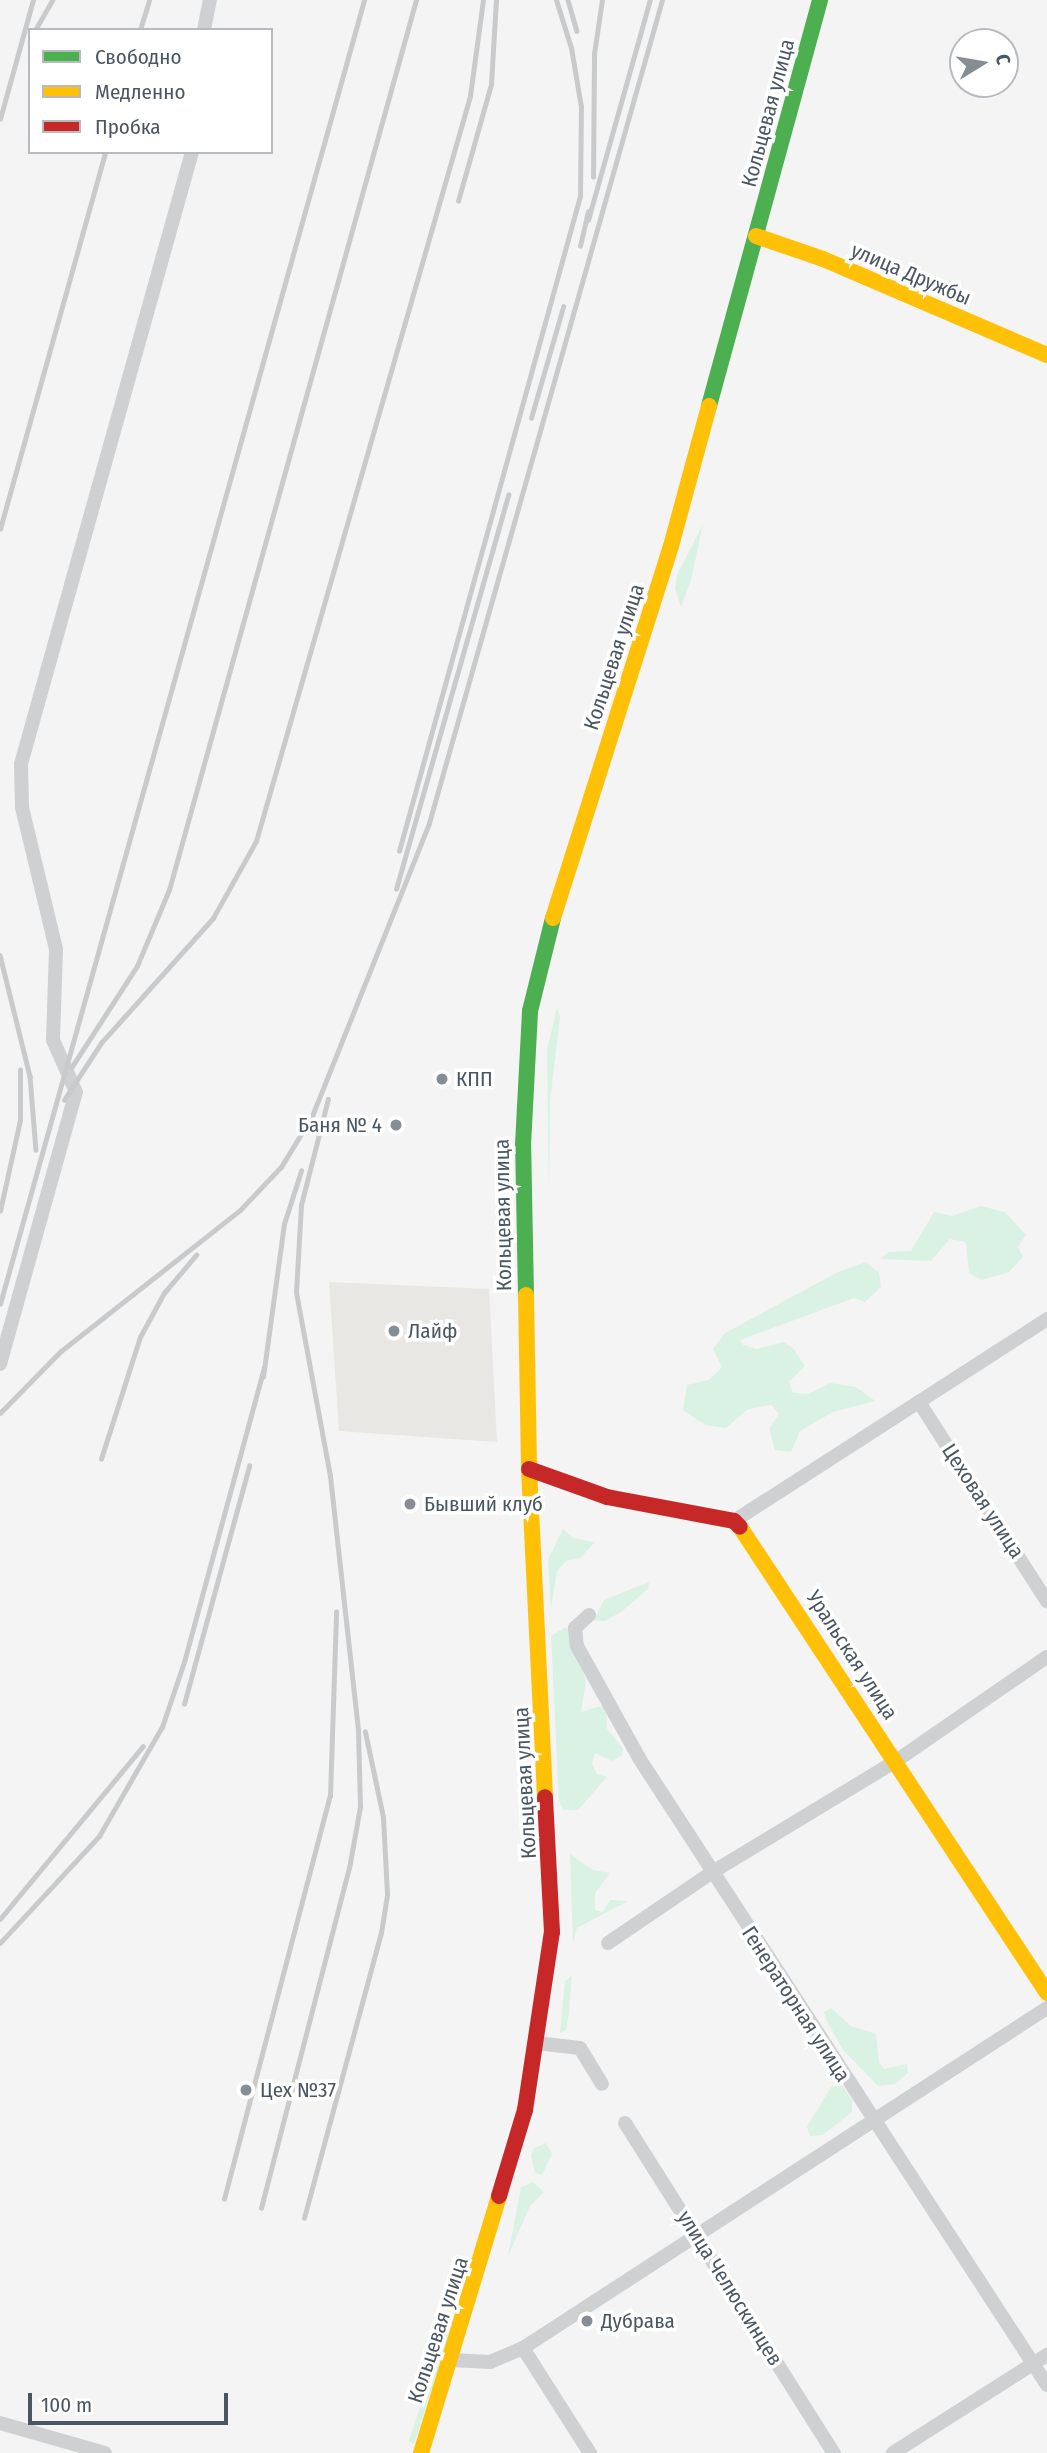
<!DOCTYPE html>
<meta charset="utf-8">
<style>
body{margin:0}
#map{position:relative;width:1047px;height:2453px;overflow:hidden;background:#f4f4f4;font-family:"Fira Sans Condensed",sans-serif}
div>[style]{position:absolute}
.commercial>*{inset:0;background:#e8e7e3}
.green>*{inset:0;background:#d9f2e3}
.street>*{height:14px;margin:-7px;padding:0 7px;transform-origin:7px;border-radius:7px;background:#ced0d2}
.fast>*{height:16px;margin:-8px;padding:0 8px;transform-origin:8px;border-radius:8px;background:#4caf50}
.slow>*{height:16px;margin:-8px;padding:0 8px;transform-origin:8px;border-radius:8px;background:#ffc107}
.jam>*{height:16px;margin:-8px;padding:0 8px;transform-origin:8px;border-radius:8px;background:#c62828}
.rail>*{height:4.5px;margin:-2.25px;padding:0 2.25px;transform-origin:2.25px;border-radius:2.25px;background:#c9cacc}
.dots>*{width:19px;height:19px;translate:-50% -50%;box-sizing:border-box;border:4px solid #fff;border-radius:50%}
span{translate:-50% -50%;white-space:nowrap;text-align:center;line-height:1.15;-webkit-text-stroke:7px #fff;paint-order:stroke}
.street-label{font-size:21px;color:#4a5661}
.poi-label{font-size:21px;color:#4a5661}
.left{translate:0 -50%;text-align:left}
.right{translate:-100% -50%;text-align:right}
.legend{position:absolute;left:28px;top:28px;width:245px;height:126px;box-sizing:border-box;background:#fff;border:2px solid #b7bbc0;margin:0;padding:9px 12px;list-style:none;font-size:21px;color:#4a5661}
.legend li{display:flex;align-items:center;gap:14px;height:35px}
.legend b{width:35px;border:2px solid #b7bbc0}
.north{position:absolute;left:949px;top:28px;width:70px;height:70px;box-sizing:border-box;background:#fff;border:2px solid #b7bbc0;border-radius:50%;rotate:79deg;font-size:19px;font-weight:700;line-height:28px;text-align:center;color:#4a5661}
.north::after{content:'';display:block;margin:auto;width:24px;height:32px;background:#868d94;clip-path:polygon(50% 0,100% 100%,50% 72%,0 100%)}
.scale{position:absolute;left:28px;top:2393px;width:200px;height:32px;box-sizing:border-box;border:4px solid #4a5661;border-top:0;padding-left:9px;font-size:21px;line-height:24px;white-space:nowrap;color:#4a5661;-webkit-text-stroke:5px #fff;paint-order:stroke}
</style>
<div id="map">
<div class="commercial">
<div style="clip-path:polygon(329px 1282px,489px 1289px,497px 1442px,339px 1431px)"></div>
</div>
<div class="green">
<div style="clip-path:polygon(703px 524px,691px 580px,681px 607px,675px 588px,677px 575px)"></div>
<div style="clip-path:polygon(557px 1008px,560px 1017px,550px 1101px,549px 1195px,547px 1050px)"></div>
<div style="clip-path:polygon(981px 1206px,1005px 1212px,1026px 1235px,1018px 1247px,1023px 1257px,1009px 1272px,982px 1280px,969px 1273px,966px 1242px,950px 1239px,931px 1261px,880px 1259px,889px 1252px,911px 1251px,934px 1212px,952px 1216px)"></div>
<div style="clip-path:polygon(866px 1262px,879px 1273px,881px 1287px,865px 1302px,854px 1298px,740px 1340px,743px 1345px,757px 1349px,783px 1342px,793px 1348px,805px 1366px,789px 1382px,793px 1393px,809px 1394px,830px 1383px,856px 1387px,875px 1401px,833px 1412px,800px 1431px,791px 1452px,775px 1450px,769px 1429px,779px 1414px,771px 1405px,748px 1409px,726px 1428px,705px 1425px,683px 1410px,687px 1385px,709px 1380px,722px 1367px,713px 1349px,725px 1333px,838px 1272px)"></div>
<div style="clip-path:polygon(563px 1529px,573px 1538px,595px 1542px,580px 1558px,566px 1561px,557px 1571px,551px 1609px,548px 1560px)"></div>
<div style="clip-path:polygon(649px 1582px,648px 1589px,621px 1612px,605px 1621px,594px 1620px,604px 1600px)"></div>
<div style="clip-path:polygon(566px 1627px,573px 1633px,586px 1681px,581px 1712px,601px 1706px,606px 1709px,607px 1729px,623px 1748px,622px 1755px,613px 1761px,595px 1753px,592px 1764px,597px 1774px,607px 1777px,578px 1810px,564px 1810px,559px 1801px,551px 1636px)"></div>
<div style="clip-path:polygon(570px 1854px,593px 1870px,610px 1873px,595px 1893px,595px 1910px,603px 1912px,610px 1900px,628px 1901px,577px 1928px,573px 1942px)"></div>
<div style="clip-path:polygon(572px 1975px,569px 2013px,566px 2030px,560px 2033px,565px 1981px)"></div>
<div style="clip-path:polygon(831px 2008px,851px 2026px,876px 2034px,879px 2062px,884px 2069px,907px 2064px,908px 2073px,895px 2084px,878px 2086px,843px 2050px,827px 2021px,824px 2012px)"></div>
<div style="clip-path:polygon(841px 2084px,852px 2100px,852px 2112px,823px 2135px,810px 2136px,807px 2127px,820px 2105px,831px 2087px)"></div>
<div style="clip-path:polygon(546px 2143px,552px 2154px,542px 2175px,535px 2173px,531px 2156px,534px 2148px)"></div>
<div style="clip-path:polygon(533px 2182px,544px 2192px,530px 2206px,508px 2256px,521px 2187px)"></div>
<div style="clip-path:polygon(459px 2284px,466px 2284px,414px 2444px,409px 2441px)"></div>
</div>
<div class="street">
<div style="left:204px;top:30px;width:31px;rotate:-79deg"></div>
<div style="left:0;top:1364px;width:282px;rotate:-74.4deg"></div>
<div style="left:76px;top:1092px;width:57px;rotate:-113.9deg"></div>
<div style="left:53px;top:1040px;width:91px;rotate:-88.1deg"></div>
<div style="left:56px;top:949px;width:146px;rotate:-103.5deg"></div>
<div style="left:22px;top:807px;width:43px;rotate:-91.3deg"></div>
<div style="left:21px;top:764px;width:635px;rotate:-74.39deg"></div>
<div style="left:919px;top:1402px;width:237px;rotate:57.3deg"></div>
<div style="left:734px;top:1521px;width:373px;rotate:-32.8deg"></div>
<div style="left:589px;top:1615px;width:19px;rotate:137deg"></div>
<div style="left:575px;top:1628px;width:18px;rotate:84deg"></div>
<div style="left:577px;top:1646px;width:128px;rotate:61deg"></div>
<div style="left:639px;top:1758px;width:748px;rotate:56.95deg"></div>
<div style="left:608px;top:1943px;width:125px;rotate:-34.2deg"></div>
<div style="left:711px;top:1873px;width:216px;rotate:-31.2deg"></div>
<div style="left:896px;top:1761px;width:183px;rotate:-34.6deg"></div>
<div style="left:537px;top:2043px;width:43px;rotate:6.6deg"></div>
<div style="left:580px;top:2048px;width:42px;rotate:58.6deg"></div>
<div style="left:625px;top:2123px;width:391px;rotate:57.7deg"></div>
<div style="left:523px;top:2348px;width:125px;rotate:57.5deg"></div>
<div style="left:451px;top:2360px;width:39px;rotate:3deg"></div>
<div style="left:490px;top:2362px;width:36px;rotate:-23deg"></div>
<div style="left:523px;top:2348px;width:625px;rotate:-32.98deg"></div>
<div style="left:0;top:2423px;width:109px;rotate:15.9deg"></div>
<div style="left:893px;top:2453px;width:183px;rotate:-32.5deg"></div>
</div>
<div class="fast">
<div style="left:709px;top:406px;width:421px;rotate:-74.7deg"></div>
<div style="left:526px;top:1295px;width:150px;rotate:-91.1deg"></div>
<div style="left:523px;top:1145px;width:134px;rotate:-87deg"></div>
<div style="left:530px;top:1011px;width:96px;rotate:-76.1deg"></div>
</div>
<div class="slow">
<div style="left:756px;top:236px;width:71px;rotate:18.9deg"></div>
<div style="left:823px;top:259px;width:244px;rotate:23.2deg"></div>
<div style="left:553px;top:918px;width:390px;rotate:-72.4deg"></div>
<div style="left:671px;top:546px;width:145px;rotate:-74.8deg"></div>
<div style="left:526px;top:1295px;width:174px;rotate:89deg"></div>
<div style="left:529px;top:1469px;width:328px;rotate:87.2deg"></div>
<div style="left:740px;top:1527px;width:558px;rotate:56.62deg"></div>
<div style="left:421px;top:2453px;width:269px;rotate:-73.1deg"></div>
</div>
<div class="jam">
<div style="left:529px;top:1469px;width:83px;rotate:19.7deg"></div>
<div style="left:607px;top:1497px;width:129px;rotate:10.7deg"></div>
<div style="left:734px;top:1521px;width:8px;rotate:45deg"></div>
<div style="left:499px;top:2196px;width:90px;rotate:-73.2deg"></div>
<div style="left:525px;top:2110px;width:180px;rotate:-81.4deg"></div>
<div style="left:552px;top:1932px;width:135px;rotate:-93deg"></div>
</div>
<div class="rail">
<div style="left:568px;top:0;width:32px;rotate:74deg"></div>
<div style="left:35px;top:30px;width:34px;rotate:-60deg"></div>
<div style="left:140px;top:30px;width:31px;rotate:-73deg"></div>
<div style="left:0;top:119px;width:123px;rotate:-74.5deg"></div>
<div style="left:593px;top:177px;width:123px;rotate:-89.5deg"></div>
<div style="left:594px;top:54px;width:55px;rotate:-81.6deg"></div>
<div style="left:458px;top:201px;width:122px;rotate:-74.2deg"></div>
<div style="left:491px;top:84px;width:84px;rotate:-86.6deg"></div>
<div style="left:588px;top:220px;width:229px;rotate:-74.3deg"></div>
<div style="left:580px;top:246px;width:35px;rotate:-77deg"></div>
<div style="left:531px;top:418px;width:116px;rotate:-73.9deg"></div>
<div style="left:0;top:529px;width:391px;rotate:-74.4deg"></div>
<div style="left:399px;top:851px;width:680px;rotate:-74.55deg"></div>
<div style="left:580px;top:196px;width:89px;rotate:-89.4deg"></div>
<div style="left:581px;top:107px;width:60px;rotate:-99.6deg"></div>
<div style="left:571px;top:48px;width:50px;rotate:-107.4deg"></div>
<div style="left:396px;top:889px;width:410px;rotate:-74.1deg"></div>
<div style="left:0;top:955px;width:125px;rotate:76.1deg"></div>
<div style="left:30px;top:1076px;width:74px;rotate:85.4deg"></div>
<div style="left:71px;top:1068px;width:121px;rotate:-57.1deg"></div>
<div style="left:137px;top:966px;width:82px;rotate:-67.2deg"></div>
<div style="left:169px;top:890px;width:924px;rotate:-74.49deg"></div>
<div style="left:64px;top:1100px;width:68px;rotate:-57deg"></div>
<div style="left:101px;top:1043px;width:168px;rotate:-48.1deg"></div>
<div style="left:213px;top:918px;width:88px;rotate:-60.8deg"></div>
<div style="left:256px;top:841px;width:775px;rotate:-73.97deg"></div>
<div style="left:470px;top:96px;width:97px;rotate:-82.3deg"></div>
<div style="left:0;top:1211px;width:93px;rotate:-77.6deg"></div>
<div style="left:20px;top:1120px;width:50px;rotate:-90deg"></div>
<div style="left:0;top:1304px;width:1354px;rotate:-74.4deg"></div>
<div style="left:263px;top:1377px;width:154px;rotate:-82.2deg"></div>
<div style="left:284px;top:1224px;width:56px;rotate:-72.2deg"></div>
<div style="left:0;top:1413px;width:87px;rotate:-45.5deg"></div>
<div style="left:61px;top:1351px;width:228px;rotate:-38.2deg"></div>
<div style="left:240px;top:1210px;width:59px;rotate:-46.4deg"></div>
<div style="left:281px;top:1167px;width:60px;rotate:-58.7deg"></div>
<div style="left:312px;top:1116px;width:315px;rotate:-68.2deg"></div>
<div style="left:429px;top:823px;width:855px;rotate:-74.19deg"></div>
<div style="left:101px;top:1459px;width:128px;rotate:-72.3deg"></div>
<div style="left:140px;top:1337px;width:50px;rotate:-61.4deg"></div>
<div style="left:164px;top:1293px;width:50px;rotate:-49.9deg"></div>
<div style="left:184px;top:1704px;width:247px;rotate:-74.7deg"></div>
<div style="left:0;top:1919px;width:224px;rotate:-50.4deg"></div>
<div style="left:0;top:1943px;width:146px;rotate:-47.2deg"></div>
<div style="left:99px;top:1836px;width:126px;rotate:-60deg"></div>
<div style="left:162px;top:1727px;width:69px;rotate:-71.3deg"></div>
<div style="left:184px;top:1662px;width:305px;rotate:-74.8deg"></div>
<div style="left:224px;top:2199px;width:417px;rotate:-75.3deg"></div>
<div style="left:330px;top:1796px;width:184px;rotate:-88.1deg"></div>
<div style="left:261px;top:2208px;width:356px;rotate:-75.5deg"></div>
<div style="left:350px;top:1863px;width:57px;rotate:-79.9deg"></div>
<div style="left:360px;top:1807px;width:77px;rotate:-91.5deg"></div>
<div style="left:358px;top:1730px;width:256px;rotate:-96.3deg"></div>
<div style="left:330px;top:1476px;width:187px;rotate:-100.5deg"></div>
<div style="left:296px;top:1292px;width:87px;rotate:-86.7deg"></div>
<div style="left:301px;top:1205px;width:109px;rotate:-75.7deg"></div>
<div style="left:304px;top:2218px;width:295px;rotate:-74.9deg"></div>
<div style="left:381px;top:1933px;width:39px;rotate:-81deg"></div>
<div style="left:387px;top:1894px;width:77px;rotate:-93deg"></div>
<div style="left:383px;top:1817px;width:87px;rotate:-102deg"></div>
</div>
<div class="dots">
<div style="left:442px;top:1079px;background:#868d94"></div>
<div style="left:396px;top:1125px;background:#868d94"></div>
<div style="left:394px;top:1331px;background:#868d94"></div>
<div style="left:410px;top:1504px;background:#868d94"></div>
<div style="left:246px;top:2090px;background:#868d94"></div>
<div style="left:587px;top:2321px;background:#868d94"></div>
</div>
<div class="street-label">
<span style="left:768px;top:113px;rotate:-75deg">Кольцевая улица</span>
<span style="left:911px;top:274px;rotate:23deg">улица Дружбы</span>
<span style="left:614px;top:657px;rotate:-72deg">Кольцевая улица</span>
<span style="left:503px;top:1215px;rotate:-91deg">Кольцевая улица</span>
<span style="left:983px;top:1501px;rotate:57deg">Цеховая улица</span>
<span style="left:852px;top:1655px;rotate:57deg">Уральская улица</span>
<span style="left:525px;top:1783px;rotate:-93deg">Кольцевая улица</span>
<span style="left:796px;top:2004px;rotate:57deg">Генераторная улица</span>
<span style="left:730px;top:2288px;rotate:58deg">улица Челюскинцев</span>
<span style="left:438px;top:2330px;rotate:-72deg">Кольцевая улица</span>
</div>
<div class="poi-label">
<span class="left" style="left:456px;top:1079px">КПП</span>
<span class="right" style="left:382px;top:1125px">Баня № 4</span>
<span class="left" style="left:408px;top:1331px">Лайф</span>
<span class="left" style="left:424px;top:1504px">Бывший клуб</span>
<span class="left" style="left:260px;top:2090px">Цех №37</span>
<span class="left" style="left:601px;top:2321px">Дубрава</span>
</div>
<ul class="legend">
<li><b style="height:9px;background:#4caf50"></b>Свободно</li>
<li><b style="height:9px;background:#ffc107"></b>Медленно</li>
<li><b style="height:9px;background:#c62828"></b>Пробка</li>
</ul>
<div class="north">С</div>
<div class="scale">100 m</div>
</div>
